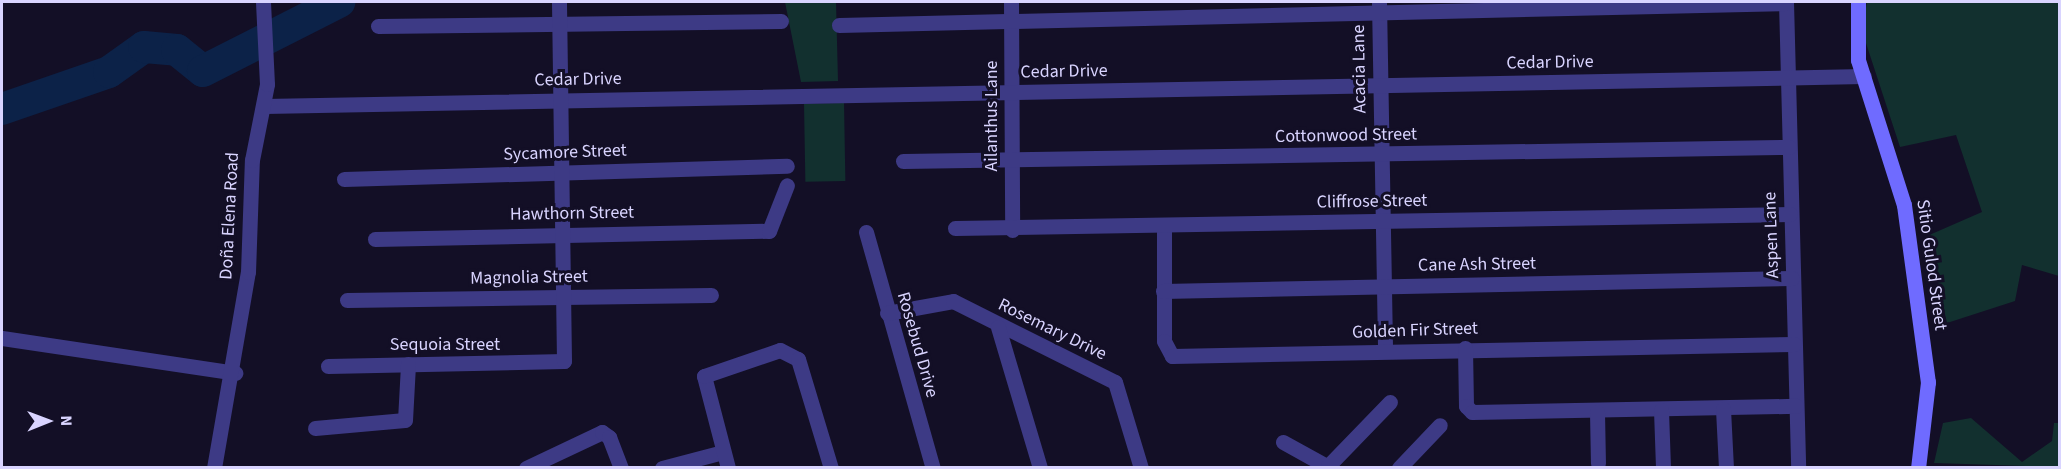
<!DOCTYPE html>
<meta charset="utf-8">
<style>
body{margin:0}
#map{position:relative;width:2061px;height:469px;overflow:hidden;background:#130f26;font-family:"Source Sans 3",sans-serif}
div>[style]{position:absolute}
.green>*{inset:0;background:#12302f;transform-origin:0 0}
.river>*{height:32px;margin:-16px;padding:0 16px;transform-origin:16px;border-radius:16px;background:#0c2248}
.street>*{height:15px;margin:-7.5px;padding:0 7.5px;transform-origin:7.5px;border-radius:7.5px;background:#3d3a85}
.secondary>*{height:15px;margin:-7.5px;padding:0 7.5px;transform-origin:7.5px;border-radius:7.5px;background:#6f6bff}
span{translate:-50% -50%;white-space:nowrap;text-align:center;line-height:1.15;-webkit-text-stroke:6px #130f26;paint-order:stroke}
.street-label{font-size:18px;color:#d9d4ff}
.frame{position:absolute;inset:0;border:3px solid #d9d4ff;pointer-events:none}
.north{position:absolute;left:18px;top:391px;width:60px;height:60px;-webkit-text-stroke:4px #130f26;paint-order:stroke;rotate:89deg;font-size:16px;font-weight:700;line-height:24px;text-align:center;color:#d9d4ff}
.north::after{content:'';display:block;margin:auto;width:21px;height:27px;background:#d9d4ff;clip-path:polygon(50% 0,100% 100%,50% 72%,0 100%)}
</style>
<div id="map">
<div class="green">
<div style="clip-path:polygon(785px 2px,836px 2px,838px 81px,801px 82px)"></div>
<div style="clip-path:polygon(1867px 2px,2059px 2px,2059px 276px,2022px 265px,2015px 301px,1947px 323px,1927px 236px,1982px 212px,1956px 135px,1900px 147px,1862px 31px)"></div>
<div style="left:844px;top:103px;width:78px;height:40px;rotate:89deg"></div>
<div style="clip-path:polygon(1971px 418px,2022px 462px,2052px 441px,2054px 423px,2059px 423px,2059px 467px,1934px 463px,1943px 423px)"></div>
</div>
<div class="river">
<div style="left:2px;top:109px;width:113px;rotate:-19.1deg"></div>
<div style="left:109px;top:72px;width:43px;rotate:-35.5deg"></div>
<div style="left:144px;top:47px;width:33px;rotate:5deg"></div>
<div style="left:177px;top:50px;width:33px;rotate:39deg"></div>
<div style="left:203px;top:71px;width:153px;rotate:-26.9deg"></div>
</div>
<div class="street">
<div style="left:1011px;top:2px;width:228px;rotate:89.7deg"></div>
<div style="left:1379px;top:2px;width:349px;rotate:89deg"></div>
<div style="left:1786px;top:2px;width:466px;rotate:88.5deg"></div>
<div style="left:839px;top:25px;width:947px;rotate:-1.33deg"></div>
<div style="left:378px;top:26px;width:403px;rotate:-0.7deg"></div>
<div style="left:264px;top:106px;width:1600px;rotate:-1.07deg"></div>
<div style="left:903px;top:161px;width:886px;rotate:-0.91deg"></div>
<div style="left:344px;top:179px;width:443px;rotate:-1.7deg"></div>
<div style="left:1164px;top:225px;width:116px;rotate:90deg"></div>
<div style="left:1164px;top:341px;width:17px;rotate:62deg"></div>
<div style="left:1172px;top:356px;width:622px;rotate:-1.11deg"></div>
<div style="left:955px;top:228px;width:835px;rotate:-0.96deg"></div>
<div style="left:866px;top:232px;width:245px;rotate:74.2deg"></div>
<div style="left:375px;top:239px;width:394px;rotate:-1.2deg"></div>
<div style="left:769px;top:231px;width:49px;rotate:-68.6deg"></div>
<div style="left:1163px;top:291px;width:629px;rotate:-1.18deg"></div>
<div style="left:347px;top:300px;width:364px;rotate:-0.8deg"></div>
<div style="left:887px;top:313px;width:67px;rotate:-10.3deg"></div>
<div style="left:953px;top:301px;width:181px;rotate:26.6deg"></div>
<div style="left:1115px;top:382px;width:90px;rotate:73.2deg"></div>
<div style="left:998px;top:327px;width:147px;rotate:73.4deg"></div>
<div style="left:2px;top:338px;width:236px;rotate:8.5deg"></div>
<div style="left:1465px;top:348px;width:58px;rotate:89deg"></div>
<div style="left:1466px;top:406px;width:8px;rotate:45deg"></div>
<div style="left:1472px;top:412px;width:324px;rotate:-1.1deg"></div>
<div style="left:328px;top:366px;width:236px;rotate:-1.2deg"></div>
<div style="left:564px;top:361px;width:359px;rotate:-90.8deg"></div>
<div style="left:1723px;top:409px;width:59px;rotate:87.1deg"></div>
<div style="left:1661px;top:410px;width:58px;rotate:88deg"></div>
<div style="left:1597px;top:412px;width:51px;rotate:88.9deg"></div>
<div style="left:315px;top:428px;width:90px;rotate:-5.1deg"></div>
<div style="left:405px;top:420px;width:56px;rotate:-86.9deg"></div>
<div style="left:1283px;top:442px;width:54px;rotate:29deg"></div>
<div style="left:1328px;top:466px;width:89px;rotate:-45.9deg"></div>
<div style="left:214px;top:468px;width:199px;rotate:-80.2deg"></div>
<div style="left:248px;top:272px;width:112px;rotate:-88deg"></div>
<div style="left:252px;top:160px;width:77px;rotate:-78.8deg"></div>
<div style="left:267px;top:84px;width:82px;rotate:-92.8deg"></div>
<div style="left:526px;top:468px;width:84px;rotate:-25.3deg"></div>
<div style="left:602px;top:432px;width:9px;rotate:36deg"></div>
<div style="left:609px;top:437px;width:33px;rotate:69deg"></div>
<div style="left:662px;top:468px;width:63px;rotate:-14.7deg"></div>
<div style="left:728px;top:468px;width:95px;rotate:-104.6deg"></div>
<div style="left:704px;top:376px;width:80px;rotate:-18.9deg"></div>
<div style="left:780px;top:350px;width:20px;rotate:27deg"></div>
<div style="left:798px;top:359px;width:114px;rotate:73.2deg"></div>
<div style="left:1399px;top:468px;width:59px;rotate:-46.4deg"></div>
</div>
<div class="secondary">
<div style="left:1858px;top:2px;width:58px;rotate:90deg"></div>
<div style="left:1858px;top:60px;width:152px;rotate:72.4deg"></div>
<div style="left:1904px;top:205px;width:179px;rotate:82.3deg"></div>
<div style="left:1928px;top:382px;width:87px;rotate:96.6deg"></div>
</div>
<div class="street-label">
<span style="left:1550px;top:63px;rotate:-1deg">Cedar Drive</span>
<span style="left:1360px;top:69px;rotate:-91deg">Acacia Lane</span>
<span style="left:1064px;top:72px;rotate:-1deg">Cedar Drive</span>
<span style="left:578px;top:80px;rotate:-1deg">Cedar Drive</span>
<span style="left:992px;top:116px;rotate:-90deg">Ailanthus Lane</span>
<span style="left:1346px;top:136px;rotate:-1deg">Cottonwood Street</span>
<span style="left:565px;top:153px;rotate:-2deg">Sycamore Street</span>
<span style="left:1372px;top:202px;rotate:-1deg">Cliffrose Street</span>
<span style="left:572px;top:214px;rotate:-1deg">Hawthorn Street</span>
<span style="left:230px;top:216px;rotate:-87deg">Doña Elena Road</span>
<span style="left:1772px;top:235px;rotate:-92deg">Aspen Lane</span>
<span style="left:1477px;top:265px;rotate:-1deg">Cane Ash Street</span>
<span style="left:1931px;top:265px;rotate:82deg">Sitio Gulod Street</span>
<span style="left:529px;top:278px;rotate:-1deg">Magnolia Street</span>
<span style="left:1052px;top:330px;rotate:26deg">Rosemary Drive</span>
<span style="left:1415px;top:331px;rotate:-2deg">Golden Fir Street</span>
<span style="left:445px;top:345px">Sequoia Street</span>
<span style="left:917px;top:345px;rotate:74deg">Rosebud Drive</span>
</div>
<div class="frame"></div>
<div class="north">N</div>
</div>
